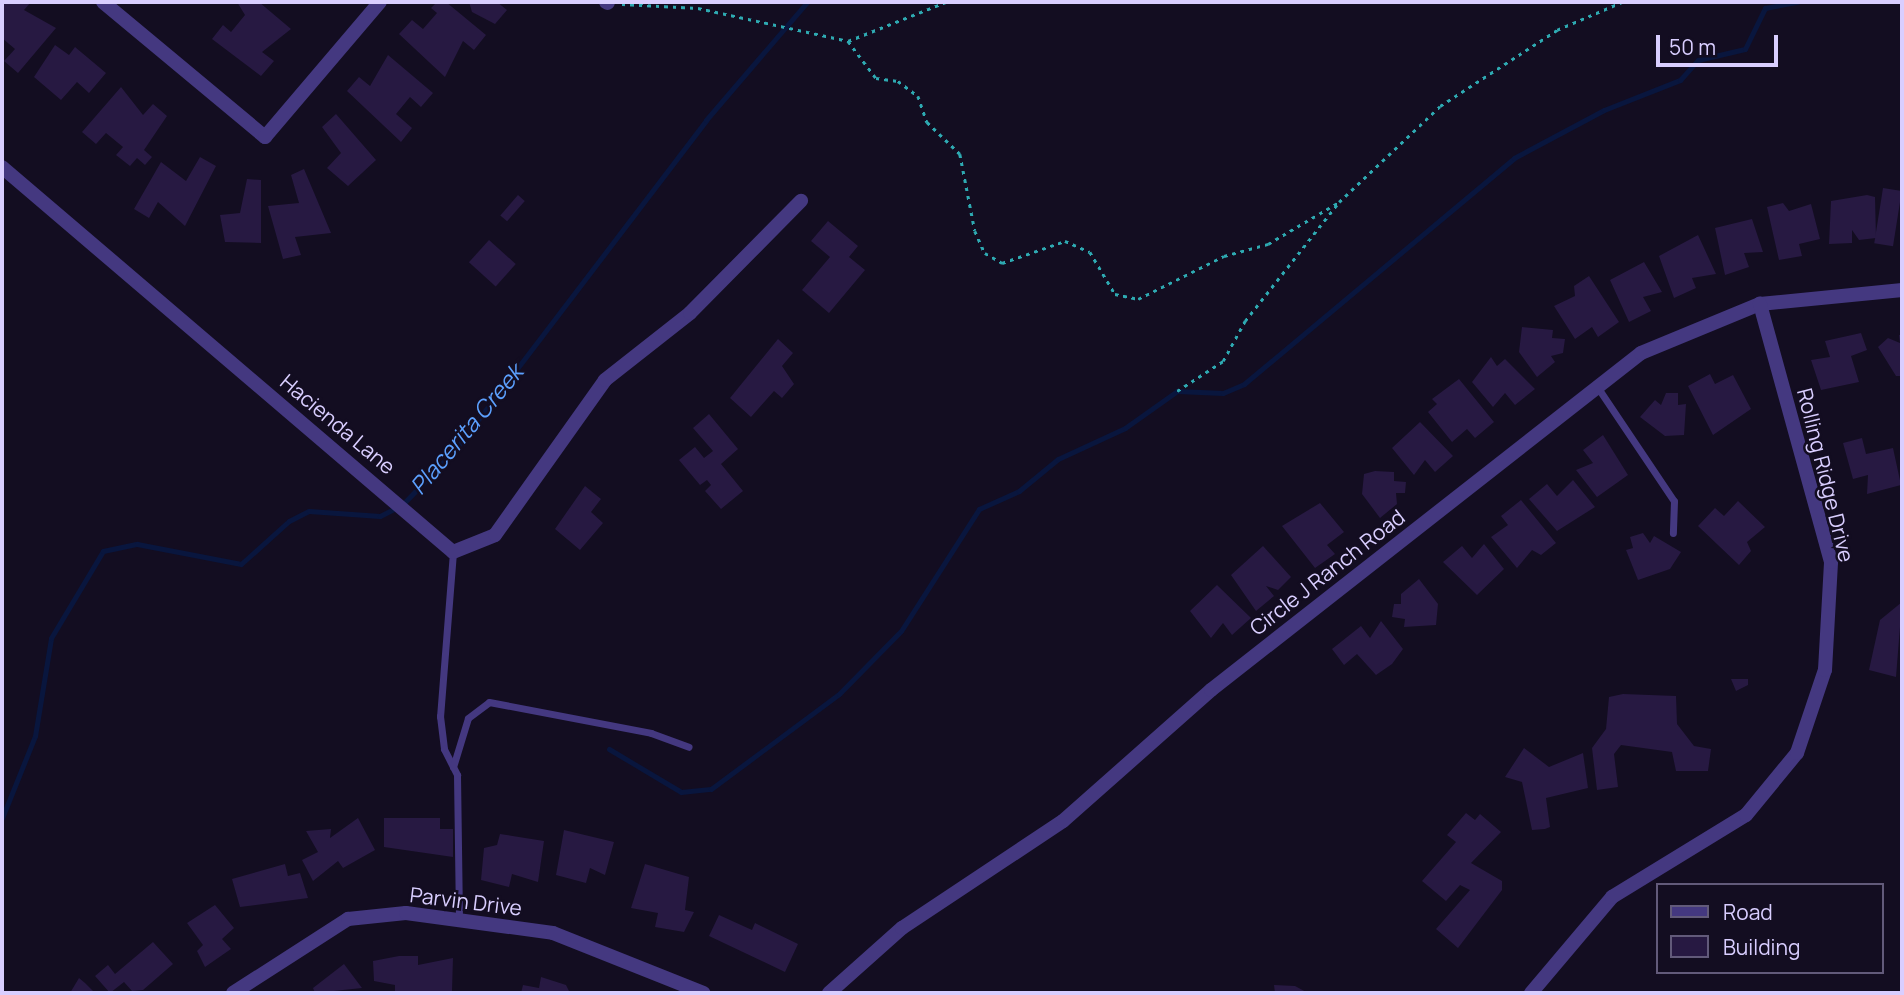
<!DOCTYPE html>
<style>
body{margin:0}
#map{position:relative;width:1904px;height:995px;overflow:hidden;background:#130d21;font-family:Manrope,sans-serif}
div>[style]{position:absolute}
.stream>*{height:5px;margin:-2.5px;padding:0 2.5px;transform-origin:2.5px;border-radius:2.5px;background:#09163e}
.building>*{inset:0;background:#271942;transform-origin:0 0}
.path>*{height:2.5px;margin-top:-1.25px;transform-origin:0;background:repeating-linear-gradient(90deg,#2eaab2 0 3.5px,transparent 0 8.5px)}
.service>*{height:7px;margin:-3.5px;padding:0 3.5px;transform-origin:3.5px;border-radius:3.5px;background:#443880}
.minor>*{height:14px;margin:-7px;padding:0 7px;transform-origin:7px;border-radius:7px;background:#443880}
span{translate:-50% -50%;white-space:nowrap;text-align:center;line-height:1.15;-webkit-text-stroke:5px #130d21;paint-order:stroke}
.street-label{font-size:21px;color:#d9ceff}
.water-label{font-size:23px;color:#5ca0fe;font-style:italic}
.frame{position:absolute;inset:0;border:4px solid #d9ceff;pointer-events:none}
.legend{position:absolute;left:1656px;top:883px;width:228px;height:91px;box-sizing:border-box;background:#130d21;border:2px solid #625a7a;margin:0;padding:9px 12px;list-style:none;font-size:21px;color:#d9ceff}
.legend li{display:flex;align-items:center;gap:14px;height:35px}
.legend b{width:35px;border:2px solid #625a7a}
.scale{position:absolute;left:1656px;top:35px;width:122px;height:32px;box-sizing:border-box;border:4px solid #d9ceff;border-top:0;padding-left:9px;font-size:21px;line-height:24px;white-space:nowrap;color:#d9ceff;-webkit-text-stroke:5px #130d21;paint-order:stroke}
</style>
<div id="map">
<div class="stream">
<div style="left:609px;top:749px;width:84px;rotate:30.8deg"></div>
<div style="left:681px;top:792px;width:30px;rotate:-6deg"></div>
<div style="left:711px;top:789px;width:159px;rotate:-36.6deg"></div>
<div style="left:839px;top:694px;width:88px;rotate:-45.5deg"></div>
<div style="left:901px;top:631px;width:145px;rotate:-57.4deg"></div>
<div style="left:979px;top:509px;width:44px;rotate:-24.2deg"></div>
<div style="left:1019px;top:491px;width:50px;rotate:-39.4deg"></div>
<div style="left:1058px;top:459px;width:74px;rotate:-24.8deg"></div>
<div style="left:1125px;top:428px;width:64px;rotate:-35.4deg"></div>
<div style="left:1177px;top:391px;width:46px;rotate:2.5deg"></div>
<div style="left:1223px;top:393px;width:23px;rotate:-23deg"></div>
<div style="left:1244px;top:384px;width:352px;rotate:-39.9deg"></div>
<div style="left:1514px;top:158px;width:102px;rotate:-28.1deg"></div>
<div style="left:1604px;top:110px;width:82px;rotate:-21.5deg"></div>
<div style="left:1680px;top:80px;width:27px;rotate:-48deg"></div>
<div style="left:1698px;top:60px;width:48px;rotate:-13.2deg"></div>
<div style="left:1745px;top:49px;width:46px;rotate:-64deg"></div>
<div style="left:1765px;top:8px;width:33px;rotate:-11deg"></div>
<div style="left:2px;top:818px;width:88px;rotate:-68.1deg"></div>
<div style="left:35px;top:736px;width:99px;rotate:-80.7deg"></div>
<div style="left:51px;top:638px;width:101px;rotate:-59.1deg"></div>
<div style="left:103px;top:551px;width:35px;rotate:-12deg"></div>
<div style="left:137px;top:544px;width:106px;rotate:10.9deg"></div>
<div style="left:241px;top:564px;width:64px;rotate:-41.9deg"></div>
<div style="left:289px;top:521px;width:22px;rotate:-27deg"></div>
<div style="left:309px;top:511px;width:71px;rotate:4deg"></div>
<div style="left:380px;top:516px;width:25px;rotate:-27deg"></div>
<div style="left:402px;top:505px;width:76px;rotate:-46.1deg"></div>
<div style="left:455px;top:450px;width:415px;rotate:-52.7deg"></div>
<div style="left:706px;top:120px;width:155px;rotate:-49.4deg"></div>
</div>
<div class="building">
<div style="clip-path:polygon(2px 2px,31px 2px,24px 10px,56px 28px,18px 73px,4px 61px,15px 49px,2px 38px)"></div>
<div style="clip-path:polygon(237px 2px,259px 2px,291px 29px,262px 52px,274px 61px,261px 76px,212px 39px,223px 25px,231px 32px,245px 15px)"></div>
<div style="clip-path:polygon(437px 2px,446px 2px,486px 35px,474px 50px,463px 41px,445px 77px,399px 34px,412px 20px,423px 29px,437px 13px,431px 8px)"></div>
<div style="clip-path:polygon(469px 2px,497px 2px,507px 10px,495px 24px,472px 12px)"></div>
<div style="clip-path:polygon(55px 45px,69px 55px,75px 47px,106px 73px,89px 93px,77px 82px,61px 100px,34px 77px)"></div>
<div style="clip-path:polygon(388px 55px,433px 93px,421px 107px,410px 97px,396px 114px,412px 128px,401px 142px,347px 91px,359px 77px,370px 86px)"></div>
<div style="clip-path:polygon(121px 87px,143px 115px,153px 104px,167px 116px,144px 150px,152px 157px,145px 165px,137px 158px,130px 166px,116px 155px,123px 147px,106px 133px,96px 144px,82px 132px)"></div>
<div style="clip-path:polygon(336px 114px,376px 160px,348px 186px,327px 168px,341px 153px,322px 127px)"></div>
<div style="clip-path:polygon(200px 157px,216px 166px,185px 226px,158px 202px,149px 218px,134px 209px,161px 162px,186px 181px)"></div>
<div style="clip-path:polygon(304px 169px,331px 233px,295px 237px,301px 255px,283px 259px,268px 206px,299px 203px,291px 175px)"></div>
<div style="clip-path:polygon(247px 179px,261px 180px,261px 243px,225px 242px,220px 215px,240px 213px)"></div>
<div style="left:1883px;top:188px;width:19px;height:56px;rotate:9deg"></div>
<div style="left:518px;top:195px;width:9px;height:27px;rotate:41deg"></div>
<div style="clip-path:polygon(1867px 195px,1875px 197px,1876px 238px,1859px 240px,1852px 230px,1852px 243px,1829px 244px,1831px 201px)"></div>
<div style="clip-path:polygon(1783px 203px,1789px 211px,1811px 204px,1820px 239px,1799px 244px,1802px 256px,1779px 260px,1767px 207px)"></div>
<div style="clip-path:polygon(1752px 219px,1763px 252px,1744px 253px,1749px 267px,1725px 275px,1715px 228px)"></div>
<div style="clip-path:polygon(828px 221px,858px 246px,849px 257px,865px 270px,829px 313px,802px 290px,830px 257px,811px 241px)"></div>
<div style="clip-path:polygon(1698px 235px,1716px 274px,1692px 278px,1696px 288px,1674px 298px,1659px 256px)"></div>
<div style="left:489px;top:240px;width:36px;height:30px;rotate:42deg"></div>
<div style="clip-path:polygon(1644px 262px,1662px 292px,1643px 297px,1651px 311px,1629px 322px,1610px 280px)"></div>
<div style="clip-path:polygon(1589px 276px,1619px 322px,1598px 337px,1592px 327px,1575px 339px,1554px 306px,1575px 296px,1574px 286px)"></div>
<div style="clip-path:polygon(1522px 327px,1553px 330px,1552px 338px,1565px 339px,1563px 353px,1551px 356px,1555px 362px,1537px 377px,1519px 352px)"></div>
<div style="clip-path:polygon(1861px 333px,1867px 350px,1851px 356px,1859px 382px,1821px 390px,1811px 360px,1830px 357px,1825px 341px)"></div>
<div style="clip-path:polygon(1899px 335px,1902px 335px,1902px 376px,1896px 376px,1878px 347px,1888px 338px,1900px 343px)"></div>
<div style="clip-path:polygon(778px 339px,793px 353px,782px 366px,794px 384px,782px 398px,774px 391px,751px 417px,730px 398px)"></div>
<div style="clip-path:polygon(1491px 357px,1497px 366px,1505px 359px,1535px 389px,1515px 405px,1505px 393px,1493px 407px,1472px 382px)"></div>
<div style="clip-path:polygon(1710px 374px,1715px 384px,1733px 375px,1751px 409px,1713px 435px,1688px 386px)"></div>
<div style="clip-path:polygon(1459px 379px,1494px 422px,1475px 438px,1467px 429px,1452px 442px,1428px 412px,1437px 404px,1432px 399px)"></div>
<div style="clip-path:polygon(1666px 393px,1678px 393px,1678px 405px,1686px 404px,1684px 435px,1665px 436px,1640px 417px,1655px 400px,1661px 405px)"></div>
<div style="clip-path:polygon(709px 414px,738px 449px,721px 464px,743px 491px,721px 509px,705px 491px,711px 485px,707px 480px,700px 485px,679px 460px,695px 447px,704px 458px,713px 451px,693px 428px)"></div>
<div style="clip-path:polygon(1420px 422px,1453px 456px,1435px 472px,1425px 460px,1414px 475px,1392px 448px)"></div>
<div style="clip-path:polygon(1603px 435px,1628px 475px,1597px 497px,1576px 470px,1593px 463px,1583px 450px)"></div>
<div style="clip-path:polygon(1862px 438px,1866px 454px,1893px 448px,1901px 485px,1867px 494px,1868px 475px,1853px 479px,1843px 443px)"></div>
<div style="clip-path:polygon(1375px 471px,1394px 472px,1394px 481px,1406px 482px,1405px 493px,1396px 493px,1397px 504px,1380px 518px,1362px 494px,1364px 474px)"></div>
<div style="clip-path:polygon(1573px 480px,1595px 507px,1557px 531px,1529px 499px,1547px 484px,1557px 496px)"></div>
<div style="clip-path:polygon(585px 486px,601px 499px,591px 512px,603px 523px,580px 550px,555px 529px)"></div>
<div style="clip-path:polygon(1521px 500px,1556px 543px,1541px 555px,1532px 550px,1517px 568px,1491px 537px,1508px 525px,1501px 516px)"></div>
<div style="clip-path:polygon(1738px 501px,1765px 527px,1747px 542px,1751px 551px,1739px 565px,1698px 526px,1715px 508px,1724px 516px)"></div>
<div style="clip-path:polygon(1320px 503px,1344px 532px,1327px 545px,1335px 554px,1315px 568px,1282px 526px)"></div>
<div style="clip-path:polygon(1643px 533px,1650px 543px,1654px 536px,1681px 552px,1670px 569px,1638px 580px,1626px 550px,1633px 548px,1630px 537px)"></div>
<div style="clip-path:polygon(1484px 544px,1504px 569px,1477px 595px,1443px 562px,1462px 546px,1472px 558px)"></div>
<div style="clip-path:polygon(1263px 546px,1291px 577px,1278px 590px,1266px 586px,1274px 596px,1256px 611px,1231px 575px)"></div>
<div style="clip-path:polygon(1419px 579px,1438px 604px,1436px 625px,1404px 627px,1405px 619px,1392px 617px,1394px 604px,1401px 604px,1401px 594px)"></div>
<div style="clip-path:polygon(1217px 585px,1251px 618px,1232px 635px,1223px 623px,1211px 638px,1190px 611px)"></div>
<div style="clip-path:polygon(1902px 602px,1896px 677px,1869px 670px,1880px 620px)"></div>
<div style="clip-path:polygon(1381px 621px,1403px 649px,1392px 664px,1376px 675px,1357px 654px,1344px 665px,1332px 649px,1361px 626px,1370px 638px)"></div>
<div style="clip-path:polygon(1731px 679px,1748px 679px,1748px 685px,1736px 691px)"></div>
<div style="clip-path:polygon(1623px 694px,1676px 696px,1677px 724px,1694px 746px,1711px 749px,1708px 771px,1676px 771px,1672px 752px,1621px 745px,1614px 754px,1618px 787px,1597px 790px,1592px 748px,1606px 729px,1609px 697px)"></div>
<div style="clip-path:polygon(1524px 748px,1549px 767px,1583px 753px,1588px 788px,1546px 798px,1550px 827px,1545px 829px,1532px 830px,1522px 782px,1505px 777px)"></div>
<div style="clip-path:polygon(1466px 813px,1475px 820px,1480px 814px,1501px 832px,1471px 863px,1502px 881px,1502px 890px,1458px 948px,1436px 929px,1470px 890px,1460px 885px,1446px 901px,1422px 881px,1456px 842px,1447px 835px)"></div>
<div style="clip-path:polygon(358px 818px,375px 850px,343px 868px,338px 861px,313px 881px,302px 860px,318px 852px,306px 831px,331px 829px,330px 838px)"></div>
<div style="clip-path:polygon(384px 818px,440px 818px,440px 829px,453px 829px,453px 857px,384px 847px)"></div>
<div style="clip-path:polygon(564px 830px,614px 842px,605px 875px,590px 868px,586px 883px,556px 875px)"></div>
<div style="clip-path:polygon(500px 834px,544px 841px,538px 882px,512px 874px,509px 887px,481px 880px,484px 848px,497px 845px)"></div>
<div style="clip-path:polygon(285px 864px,288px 876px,300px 873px,308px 898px,240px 907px,232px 879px)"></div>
<div style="clip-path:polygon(645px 864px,689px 877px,685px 910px,694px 912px,684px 932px,655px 927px,658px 913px,631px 908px)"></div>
<div style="clip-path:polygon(215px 905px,234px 928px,222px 939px,231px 949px,205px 967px,197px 951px,203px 945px,187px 923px)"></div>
<div style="clip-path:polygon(719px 915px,752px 930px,755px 923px,798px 944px,785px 972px,709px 936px)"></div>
<div style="clip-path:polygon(153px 942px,173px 964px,143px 990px,132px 991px,124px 982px,110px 993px,95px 976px,108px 965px,115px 974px)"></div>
<div style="clip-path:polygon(399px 956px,418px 956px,418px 965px,453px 958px,452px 991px,395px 993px,395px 985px,374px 981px,373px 961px)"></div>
<div style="clip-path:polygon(344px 964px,362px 988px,315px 993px,313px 988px)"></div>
<div style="clip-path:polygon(541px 977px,566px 985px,570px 993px,521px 993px,523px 985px,539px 988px)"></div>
<div style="clip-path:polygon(79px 978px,85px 983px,95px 993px,70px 993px)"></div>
<div style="clip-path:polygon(1274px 985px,1295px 986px,1308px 993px,1275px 993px)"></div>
</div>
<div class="path">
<div style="left:622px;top:4px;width:76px;rotate:3deg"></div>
<div style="left:698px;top:8px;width:154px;rotate:12.4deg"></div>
<div style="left:848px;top:41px;width:105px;rotate:-21.7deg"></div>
<div style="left:848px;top:41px;width:46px;rotate:52.9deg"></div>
<div style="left:876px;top:78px;width:22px;rotate:8deg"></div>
<div style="left:898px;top:81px;width:25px;rotate:37deg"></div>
<div style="left:918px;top:96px;width:28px;rotate:71deg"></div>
<div style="left:927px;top:122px;width:46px;rotate:44.1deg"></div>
<div style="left:960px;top:154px;width:78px;rotate:79deg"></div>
<div style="left:975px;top:231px;width:24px;rotate:66deg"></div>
<div style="left:985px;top:253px;width:20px;rotate:30deg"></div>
<div style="left:1002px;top:263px;width:67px;rotate:-19.2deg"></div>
<div style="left:1065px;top:241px;width:27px;rotate:24deg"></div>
<div style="left:1090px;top:252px;width:49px;rotate:59.2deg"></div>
<div style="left:1115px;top:294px;width:24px;rotate:12deg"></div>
<div style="left:1138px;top:299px;width:96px;rotate:-26.6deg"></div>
<div style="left:1224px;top:256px;width:46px;rotate:-15.3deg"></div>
<div style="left:1268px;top:244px;width:82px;rotate:-30.6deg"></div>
<div style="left:1177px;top:391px;width:55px;rotate:-33.1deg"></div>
<div style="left:1223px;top:361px;width:46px;rotate:-61.2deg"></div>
<div style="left:1245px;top:321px;width:152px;rotate:-51.7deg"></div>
<div style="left:1339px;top:202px;width:139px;rotate:-43.5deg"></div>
<div style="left:1440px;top:106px;width:140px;rotate:-33deg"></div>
<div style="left:1557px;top:30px;width:71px;rotate:-23.3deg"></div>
</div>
<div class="service">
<div style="left:1598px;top:388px;width:136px;rotate:56.1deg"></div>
<div style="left:1674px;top:501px;width:32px;rotate:92deg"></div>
<div style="left:453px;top:552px;width:165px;rotate:94.5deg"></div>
<div style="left:440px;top:716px;width:33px;rotate:83deg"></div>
<div style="left:444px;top:749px;width:29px;rotate:63deg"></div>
<div style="left:457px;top:775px;width:145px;rotate:89.2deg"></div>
<div style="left:453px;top:767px;width:51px;rotate:-73deg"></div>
<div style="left:468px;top:718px;width:26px;rotate:-37deg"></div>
<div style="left:489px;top:702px;width:165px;rotate:10.8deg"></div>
<div style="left:651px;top:733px;width:40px;rotate:20.2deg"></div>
</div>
<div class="minor">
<div style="left:103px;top:2px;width:211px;rotate:39.8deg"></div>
<div style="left:265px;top:137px;width:177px;rotate:-49.6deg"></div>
<div style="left:606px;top:2px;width:2px;rotate:27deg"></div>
<div style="left:2px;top:167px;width:593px;rotate:40.49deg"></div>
<div style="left:453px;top:552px;width:45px;rotate:-22deg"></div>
<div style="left:495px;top:535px;width:190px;rotate:-54.6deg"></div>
<div style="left:605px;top:380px;width:108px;rotate:-38.2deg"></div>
<div style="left:690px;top:313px;width:158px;rotate:-45.3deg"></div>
<div style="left:233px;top:993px;width:137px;rotate:-32.8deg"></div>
<div style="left:348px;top:919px;width:58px;rotate:-5.9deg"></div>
<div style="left:406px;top:913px;width:148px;rotate:7.7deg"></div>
<div style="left:553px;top:933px;width:162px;rotate:21.7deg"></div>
<div style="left:829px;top:993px;width:98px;rotate:-41.7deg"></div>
<div style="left:902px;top:928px;width:193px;rotate:-33.6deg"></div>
<div style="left:1063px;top:821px;width:198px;rotate:-41.5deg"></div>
<div style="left:1211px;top:690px;width:546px;rotate:-38.09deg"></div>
<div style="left:1641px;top:353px;width:129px;rotate:-22.4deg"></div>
<div style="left:1760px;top:304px;width:143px;rotate:-5.6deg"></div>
<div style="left:1531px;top:993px;width:126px;rotate:-49.8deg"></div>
<div style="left:1612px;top:897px;width:157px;rotate:-31.5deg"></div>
<div style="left:1746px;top:815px;width:80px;rotate:-50.6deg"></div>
<div style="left:1797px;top:753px;width:88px;rotate:-71.4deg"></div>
<div style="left:1825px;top:670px;width:108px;rotate:-86.8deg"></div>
<div style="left:1831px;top:562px;width:268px;rotate:-105.4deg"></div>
</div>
<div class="street-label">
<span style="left:338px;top:424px;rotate:40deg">Hacienda Lane</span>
<span style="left:1826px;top:475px;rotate:76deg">Rolling Ridge Drive</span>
<span style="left:1327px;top:572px;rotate:-38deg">Circle J Ranch Road</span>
<span style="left:466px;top:901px;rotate:7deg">Parvin Drive</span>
</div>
<div class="water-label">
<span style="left:466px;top:429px;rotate:-50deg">Placerita Creek</span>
</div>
<div class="frame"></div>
<ul class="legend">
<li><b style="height:9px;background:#443880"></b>Road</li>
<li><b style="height:19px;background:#271942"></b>Building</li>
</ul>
<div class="scale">50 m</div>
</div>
